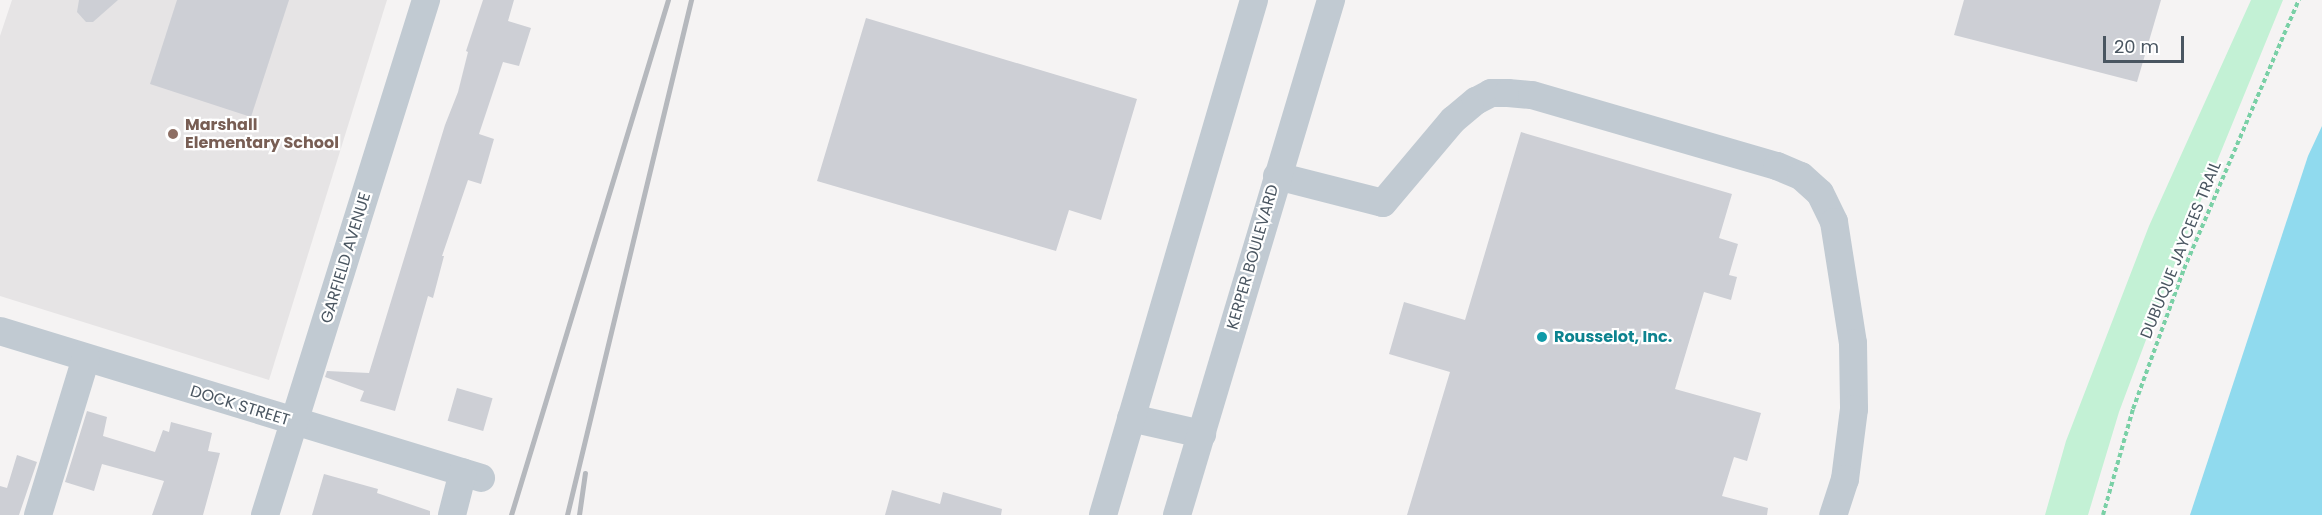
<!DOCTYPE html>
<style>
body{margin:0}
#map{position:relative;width:2322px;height:515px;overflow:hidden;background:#f5f3f3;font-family:Poppins,sans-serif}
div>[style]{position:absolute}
.education>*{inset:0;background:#e6e4e5}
.green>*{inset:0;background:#c3f1d5}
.water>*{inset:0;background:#90daee}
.building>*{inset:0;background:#cdcfd5;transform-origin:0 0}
.path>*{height:4px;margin-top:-2px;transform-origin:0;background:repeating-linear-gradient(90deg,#7ad0a6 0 4.5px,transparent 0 7.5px)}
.minor>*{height:28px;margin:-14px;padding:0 14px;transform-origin:14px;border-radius:14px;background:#c1cad2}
.rail>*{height:4.5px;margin:-2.25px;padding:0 2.25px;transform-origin:2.25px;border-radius:2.25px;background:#b5b8bd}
.dots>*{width:16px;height:16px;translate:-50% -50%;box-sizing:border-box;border:3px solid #fff;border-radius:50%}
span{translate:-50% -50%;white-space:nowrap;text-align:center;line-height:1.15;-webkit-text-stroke:4.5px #fff;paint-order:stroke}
.education-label{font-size:16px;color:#785e54;font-weight:700}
.left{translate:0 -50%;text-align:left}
.street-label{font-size:16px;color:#4a5661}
.culture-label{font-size:16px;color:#0d838f;font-weight:700}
.scale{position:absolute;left:2103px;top:36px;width:81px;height:27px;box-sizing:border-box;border:3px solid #4a5661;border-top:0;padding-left:8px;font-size:18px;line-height:21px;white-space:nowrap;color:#4a5661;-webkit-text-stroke:4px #fff;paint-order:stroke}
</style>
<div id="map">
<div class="education">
<div style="clip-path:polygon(12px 0,387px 0,269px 380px,0 296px,0 36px)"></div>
</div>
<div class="green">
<div style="clip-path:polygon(2251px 0,2283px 0,2168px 281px,2119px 412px,2088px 515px,2045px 515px,2066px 441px,2149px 226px)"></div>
</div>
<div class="water">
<div style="clip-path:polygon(2322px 126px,2322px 515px,2190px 515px,2308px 156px)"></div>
</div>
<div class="building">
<div style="clip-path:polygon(79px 0,118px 0,93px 22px,86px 22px,77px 12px)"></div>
<div style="clip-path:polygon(177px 0,289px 0,251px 117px,150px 84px)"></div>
<div style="clip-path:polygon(483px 0,514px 0,508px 21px,531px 28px,519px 66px,503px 62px,479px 134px,494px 139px,481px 184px,468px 180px,442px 256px,444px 256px,433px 298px,428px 296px,395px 411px,360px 401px,364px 391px,325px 377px,327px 371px,369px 373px,445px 125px,458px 92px,468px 52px,466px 51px)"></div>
<div style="clip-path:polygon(1964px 0,2161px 0,2137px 82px,1954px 35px)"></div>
<div style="clip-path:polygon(866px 18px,1137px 99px,1101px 220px,1069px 210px,1056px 251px,817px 181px)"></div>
<div style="clip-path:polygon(1521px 132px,1732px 194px,1719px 238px,1738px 244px,1729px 275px,1737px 277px,1731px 300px,1704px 292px,1675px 389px,1761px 413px,1747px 461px,1734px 457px,1722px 496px,1768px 508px,1767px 515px,1407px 515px,1450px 372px,1389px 354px,1404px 302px,1465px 320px)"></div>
<div style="left:457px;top:388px;width:37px;height:34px;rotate:16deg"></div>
<div style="clip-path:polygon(87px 411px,107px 417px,103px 436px,155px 452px,163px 430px,169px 432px,171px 422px,212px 433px,208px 451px,220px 453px,203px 515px,152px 515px,164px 481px,102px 464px,94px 491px,65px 482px)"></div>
<div style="clip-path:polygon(17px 455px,37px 462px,19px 515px,0 515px,0 486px,7px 488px)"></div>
<div style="clip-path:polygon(324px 474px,378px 489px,377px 493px,430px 511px,430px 515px,312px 515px)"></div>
<div style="clip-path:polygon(892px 490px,940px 504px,943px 492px,1002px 509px,1001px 515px,885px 515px)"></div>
</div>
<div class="path">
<div style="left:2103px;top:515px;width:110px;rotate:-74.2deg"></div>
<div style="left:2133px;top:409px;width:149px;rotate:-70deg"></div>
<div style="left:2184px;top:269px;width:293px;rotate:-66.9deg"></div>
</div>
<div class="minor">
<div style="left:1277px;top:176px;width:109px;rotate:14.3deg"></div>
<div style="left:1383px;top:203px;width:109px;rotate:-49.9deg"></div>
<div style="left:1453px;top:120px;width:30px;rotate:-40deg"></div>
<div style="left:1476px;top:101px;width:17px;rotate:-28deg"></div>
<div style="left:1491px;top:93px;width:17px"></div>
<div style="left:1508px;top:93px;width:24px;rotate:5deg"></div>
<div style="left:1532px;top:95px;width:255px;rotate:16.2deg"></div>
<div style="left:1777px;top:166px;width:26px;rotate:23deg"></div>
<div style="left:1801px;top:176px;width:25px;rotate:42deg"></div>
<div style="left:1820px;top:193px;width:32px;rotate:64deg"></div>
<div style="left:1834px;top:222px;width:122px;rotate:81.1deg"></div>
<div style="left:1853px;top:343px;width:66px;rotate:89.1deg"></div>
<div style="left:1854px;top:409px;width:71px;rotate:97.3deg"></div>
<div style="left:1845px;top:479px;width:38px;rotate:108deg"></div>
<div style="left:0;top:331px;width:503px;rotate:16.99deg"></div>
<div style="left:1131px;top:418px;width:73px;rotate:12.7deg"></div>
<div style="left:38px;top:515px;width:164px;rotate:-73deg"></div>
<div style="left:265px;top:515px;width:540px;rotate:-72.64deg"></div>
<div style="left:452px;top:515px;width:44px;rotate:-75.7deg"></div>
<div style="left:1103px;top:515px;width:537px;rotate:-73.66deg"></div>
<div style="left:1177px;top:515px;width:538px;rotate:-73.35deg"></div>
</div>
<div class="rail">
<div style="left:511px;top:515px;width:538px;rotate:-73.05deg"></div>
<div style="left:567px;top:515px;width:530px;rotate:-76.46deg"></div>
<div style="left:579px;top:515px;width:42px;rotate:-81.9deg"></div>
</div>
<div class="dots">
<div style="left:173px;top:134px;background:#8d6e63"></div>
<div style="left:1542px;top:337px;background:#0f9aa8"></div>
</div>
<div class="education-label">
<span class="left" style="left:185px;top:134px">Marshall<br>Elementary School</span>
</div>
<div class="street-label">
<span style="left:2181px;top:250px;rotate:-68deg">DUBUQUE JAYCEES TRAIL</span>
<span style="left:1253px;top:257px;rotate:-74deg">KERPER BOULEVARD</span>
<span style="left:346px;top:258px;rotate:-73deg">GARFIELD AVENUE</span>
<span style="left:240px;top:406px;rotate:17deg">DOCK STREET</span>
</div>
<div class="culture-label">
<span class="left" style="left:1554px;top:337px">Rousselot, Inc.</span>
</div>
<div class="scale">20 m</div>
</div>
